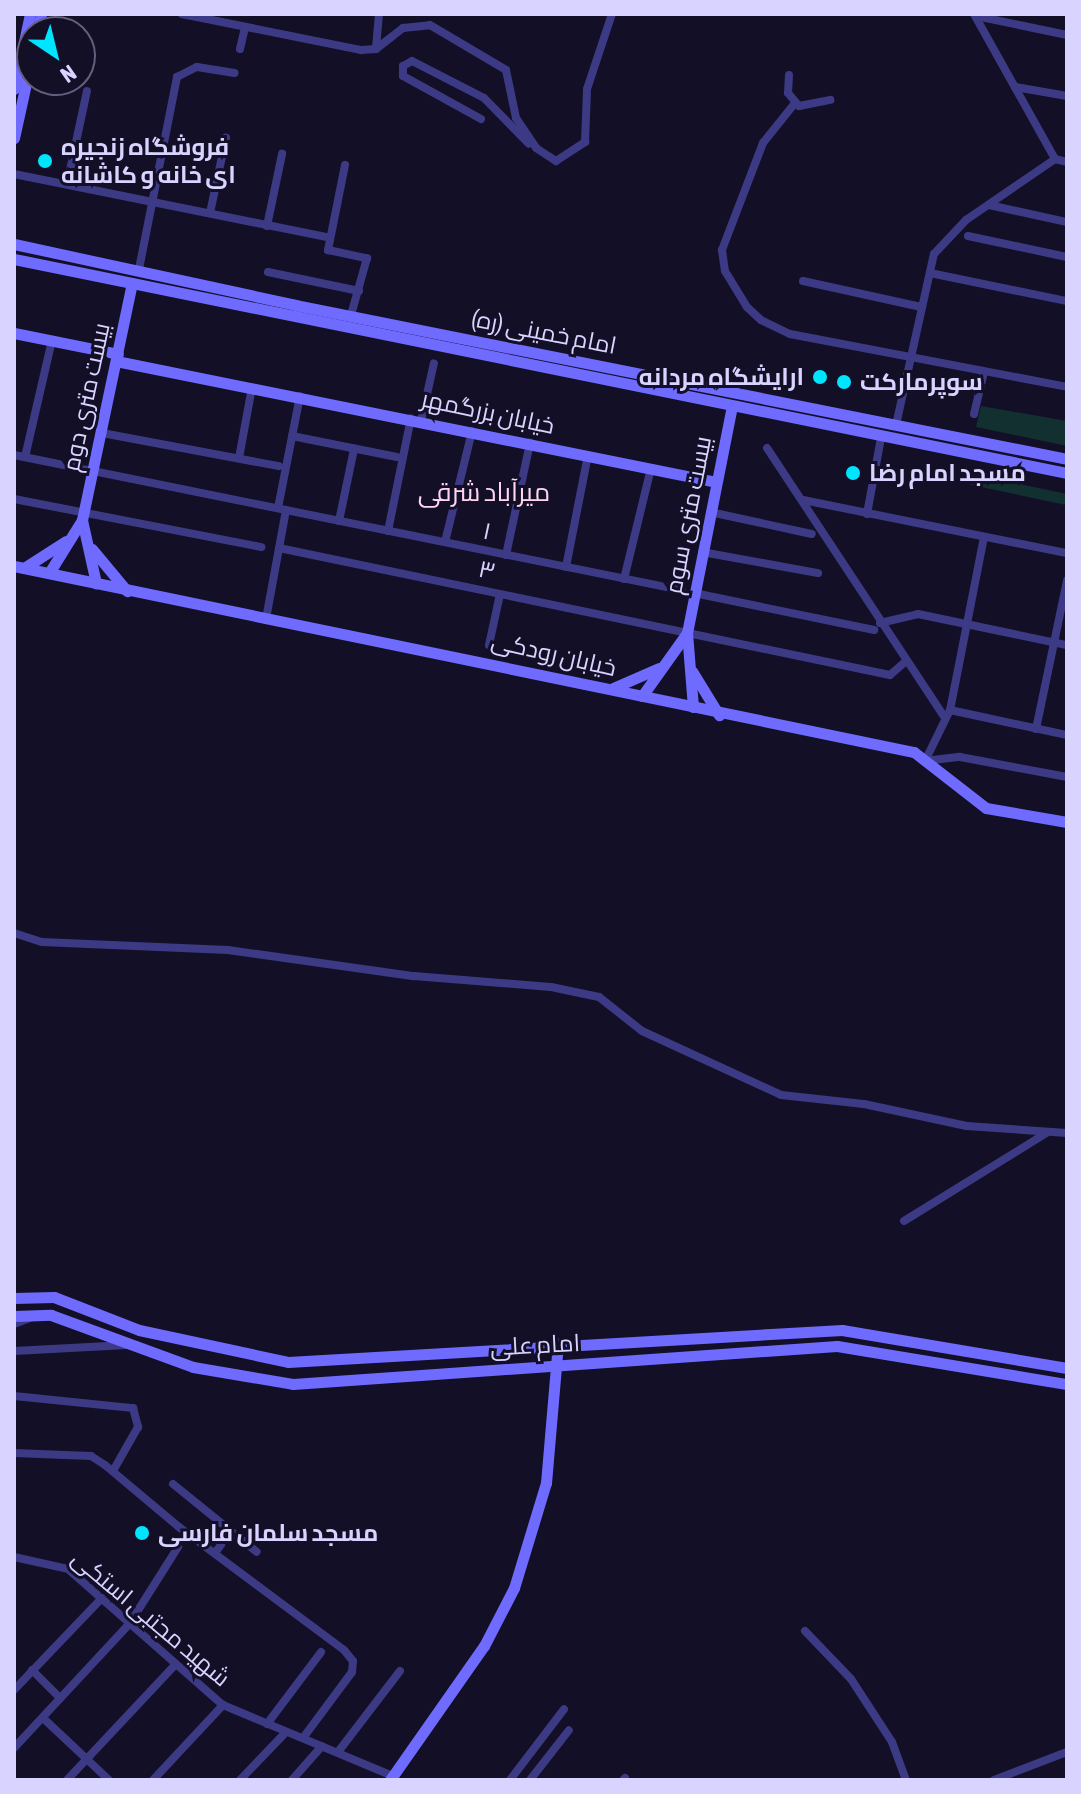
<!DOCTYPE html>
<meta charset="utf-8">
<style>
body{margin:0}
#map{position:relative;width:1081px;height:1794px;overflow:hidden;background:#130f26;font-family:"Asap Condensed",Cairo,sans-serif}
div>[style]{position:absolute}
.green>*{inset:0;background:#12302f;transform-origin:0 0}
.street>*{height:8px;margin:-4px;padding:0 4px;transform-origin:4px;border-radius:4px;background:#3d3a85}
.secondary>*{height:11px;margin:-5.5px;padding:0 5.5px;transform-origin:5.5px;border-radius:5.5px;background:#6f6bff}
.dots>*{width:22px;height:22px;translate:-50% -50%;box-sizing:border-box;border:4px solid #130f26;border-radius:50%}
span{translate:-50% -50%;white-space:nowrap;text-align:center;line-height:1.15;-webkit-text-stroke:6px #130f26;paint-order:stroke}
.poi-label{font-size:24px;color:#d9d4ff;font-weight:700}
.left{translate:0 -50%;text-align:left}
.right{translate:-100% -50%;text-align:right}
.street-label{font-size:24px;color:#d9d4ff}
.neighbourhood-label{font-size:26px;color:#ffd6f0}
.frame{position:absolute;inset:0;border:16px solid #d9d4ff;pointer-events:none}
.north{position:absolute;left:16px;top:16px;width:80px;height:80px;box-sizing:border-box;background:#130f26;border:2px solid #625e7d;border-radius:50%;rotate:145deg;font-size:22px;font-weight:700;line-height:32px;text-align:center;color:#d9d4ff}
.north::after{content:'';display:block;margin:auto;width:28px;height:36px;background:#00e5ff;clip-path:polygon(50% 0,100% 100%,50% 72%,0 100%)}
</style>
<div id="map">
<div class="green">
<div style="clip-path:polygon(981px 406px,1067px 421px,1067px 446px,976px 427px)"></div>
<div style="left:973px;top:474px;width:96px;height:11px;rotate:12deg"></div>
</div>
<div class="street">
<div style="left:182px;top:14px;width:183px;rotate:11.4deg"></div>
<div style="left:361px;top:50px;width:15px;rotate:-4deg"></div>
<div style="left:376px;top:49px;width:34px;rotate:-38deg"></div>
<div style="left:403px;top:28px;width:27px;rotate:-6deg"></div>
<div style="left:430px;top:25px;width:88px;rotate:30.6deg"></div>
<div style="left:506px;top:70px;width:49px;rotate:78.2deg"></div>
<div style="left:516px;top:118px;width:36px;rotate:56deg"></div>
<div style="left:536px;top:148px;width:24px;rotate:33deg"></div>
<div style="left:556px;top:161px;width:35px;rotate:-33deg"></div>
<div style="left:585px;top:142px;width:53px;rotate:-87.8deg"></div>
<div style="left:587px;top:89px;width:79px;rotate:-71.6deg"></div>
<div style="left:974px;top:14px;width:166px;rotate:60.8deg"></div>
<div style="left:976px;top:16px;width:93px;rotate:11.8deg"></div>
<div style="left:376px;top:48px;width:34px;rotate:-85deg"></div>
<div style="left:240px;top:49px;width:22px;rotate:-77deg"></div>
<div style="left:789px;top:75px;width:18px;rotate:93deg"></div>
<div style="left:788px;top:93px;width:17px;rotate:50deg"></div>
<div style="left:799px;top:106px;width:32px;rotate:-11deg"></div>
<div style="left:1015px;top:87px;width:53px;rotate:9.8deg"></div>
<div style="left:795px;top:103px;width:51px;rotate:128.7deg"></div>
<div style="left:763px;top:143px;width:115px;rotate:111deg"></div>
<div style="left:722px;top:250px;width:21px;rotate:82deg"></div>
<div style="left:725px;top:271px;width:42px;rotate:58.6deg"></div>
<div style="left:747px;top:307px;width:19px;rotate:43deg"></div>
<div style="left:761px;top:320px;width:32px;rotate:26deg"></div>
<div style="left:790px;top:334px;width:282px;rotate:10.8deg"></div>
<div style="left:481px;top:119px;width:89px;rotate:-151.1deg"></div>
<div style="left:403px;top:76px;width:10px;rotate:-90deg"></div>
<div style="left:403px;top:66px;width:10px;rotate:-29deg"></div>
<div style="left:412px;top:61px;width:81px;rotate:27.2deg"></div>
<div style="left:484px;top:98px;width:64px;rotate:45.6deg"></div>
<div style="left:1055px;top:159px;width:12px;rotate:14deg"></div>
<div style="left:345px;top:165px;width:87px;rotate:101.3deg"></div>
<div style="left:328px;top:250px;width:40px;rotate:12deg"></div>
<div style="left:367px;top:258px;width:59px;rotate:105.7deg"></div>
<div style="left:14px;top:174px;width:322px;rotate:11.4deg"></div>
<div style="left:67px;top:184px;width:95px;rotate:-77.9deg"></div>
<div style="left:989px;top:205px;width:80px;rotate:12.3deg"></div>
<div style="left:210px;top:213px;width:77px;rotate:-78deg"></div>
<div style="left:267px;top:226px;width:74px;rotate:-78.2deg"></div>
<div style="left:968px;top:236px;width:101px;rotate:12deg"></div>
<div style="left:139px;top:269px;width:196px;rotate:-78.8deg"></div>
<div style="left:177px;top:77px;width:22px;rotate:-27deg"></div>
<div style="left:197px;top:67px;width:38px;rotate:9deg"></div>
<div style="left:268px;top:272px;width:93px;rotate:11.8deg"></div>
<div style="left:930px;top:273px;width:140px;rotate:11.6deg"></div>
<div style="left:803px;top:281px;width:121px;rotate:12.4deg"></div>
<div style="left:974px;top:414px;width:43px;rotate:-76.6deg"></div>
<div style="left:421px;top:421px;width:59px;rotate:-77.4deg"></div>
<div style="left:896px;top:425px;width:175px;rotate:-77.5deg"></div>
<div style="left:934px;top:254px;width:47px;rotate:-46.7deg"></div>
<div style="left:966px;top:220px;width:108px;rotate:-34.4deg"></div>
<div style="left:102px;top:433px;width:180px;rotate:10.6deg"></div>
<div style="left:292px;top:436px;width:107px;rotate:11.3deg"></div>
<div style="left:767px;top:448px;width:321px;rotate:56.6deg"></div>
<div style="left:14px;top:455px;width:681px;rotate:11.44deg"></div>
<div style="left:25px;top:457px;width:120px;rotate:-77deg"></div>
<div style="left:239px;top:458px;width:72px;rotate:-79.6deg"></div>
<div style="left:14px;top:499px;width:252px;rotate:11deg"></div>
<div style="left:803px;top:500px;width:269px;rotate:11.4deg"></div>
<div style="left:278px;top:508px;width:114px;rotate:-78.9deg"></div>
<div style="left:710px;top:512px;width:104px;rotate:12.2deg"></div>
<div style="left:867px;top:514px;width:77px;rotate:-79.6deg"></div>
<div style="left:339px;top:521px;width:74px;rotate:-78.2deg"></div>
<div style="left:388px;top:531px;width:115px;rotate:-78.5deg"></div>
<div style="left:984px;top:537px;width:176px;rotate:101.1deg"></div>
<div style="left:950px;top:710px;width:57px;rotate:116.1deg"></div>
<div style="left:925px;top:761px;width:35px;rotate:-7deg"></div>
<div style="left:960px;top:757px;width:109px;rotate:10.6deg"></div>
<div style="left:445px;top:542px;width:114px;rotate:-76.3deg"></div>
<div style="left:279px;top:548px;width:624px;rotate:11.74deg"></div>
<div style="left:890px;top:675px;width:18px;rotate:-41deg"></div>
<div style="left:702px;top:552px;width:118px;rotate:10.3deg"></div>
<div style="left:506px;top:555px;width:115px;rotate:-77.9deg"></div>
<div style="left:566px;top:567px;width:114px;rotate:-78.9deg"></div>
<div style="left:624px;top:579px;width:114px;rotate:-76.3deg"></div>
<div style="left:694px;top:593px;width:184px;rotate:11.6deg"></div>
<div style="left:266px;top:619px;width:111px;rotate:-79.6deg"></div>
<div style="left:880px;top:623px;width:39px;rotate:-13deg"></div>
<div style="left:918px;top:614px;width:152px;rotate:11.8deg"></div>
<div style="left:489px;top:645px;width:52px;rotate:-77.8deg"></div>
<div style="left:950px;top:710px;width:120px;rotate:12.1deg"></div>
<div style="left:1036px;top:729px;width:152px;rotate:-78.2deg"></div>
<div style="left:14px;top:933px;width:29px;rotate:18deg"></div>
<div style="left:42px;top:942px;width:186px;rotate:2.5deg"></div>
<div style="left:228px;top:950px;width:188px;rotate:8deg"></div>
<div style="left:414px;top:976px;width:137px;rotate:4.6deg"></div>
<div style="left:551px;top:987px;width:49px;rotate:11.8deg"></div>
<div style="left:599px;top:997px;width:55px;rotate:38.3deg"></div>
<div style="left:642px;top:1031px;width:153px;rotate:24.7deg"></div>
<div style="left:781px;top:1095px;width:83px;rotate:6.2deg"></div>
<div style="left:864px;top:1104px;width:105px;rotate:12.1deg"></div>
<div style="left:967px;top:1126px;width:100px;rotate:4deg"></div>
<div style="left:904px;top:1221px;width:169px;rotate:-31.7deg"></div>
<div style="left:14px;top:1324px;width:19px;rotate:-21deg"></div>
<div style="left:14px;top:1351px;width:113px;rotate:-3deg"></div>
<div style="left:14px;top:1396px;width:120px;rotate:5.8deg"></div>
<div style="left:133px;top:1408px;width:20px;rotate:75deg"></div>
<div style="left:138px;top:1427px;width:51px;rotate:119.6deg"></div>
<div style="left:14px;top:1453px;width:77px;rotate:2.2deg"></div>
<div style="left:91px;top:1456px;width:17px;rotate:33deg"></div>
<div style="left:105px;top:1465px;width:97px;rotate:40deg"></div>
<div style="left:179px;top:1527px;width:206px;rotate:36.7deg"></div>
<div style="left:344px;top:1650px;width:14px;rotate:51deg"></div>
<div style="left:353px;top:1661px;width:11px;rotate:95deg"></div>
<div style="left:352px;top:1672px;width:82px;rotate:126.6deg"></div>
<div style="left:173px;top:1484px;width:75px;rotate:39deg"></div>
<div style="left:215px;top:1553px;width:27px;rotate:-54deg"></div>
<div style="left:231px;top:1531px;width:33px;rotate:39deg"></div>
<div style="left:14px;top:1557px;width:55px;rotate:12.5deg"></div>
<div style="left:68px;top:1569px;width:206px;rotate:41.3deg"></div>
<div style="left:223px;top:1705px;width:184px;rotate:22.7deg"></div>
<div style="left:805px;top:1631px;width:66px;rotate:46.2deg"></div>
<div style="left:851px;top:1679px;width:75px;rotate:56.9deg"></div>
<div style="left:892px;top:1742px;width:40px;rotate:69.8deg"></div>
<div style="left:32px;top:1670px;width:40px;rotate:45deg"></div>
<div style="left:14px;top:1690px;width:127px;rotate:-46.3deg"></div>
<div style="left:43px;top:1718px;width:91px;rotate:43.2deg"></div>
<div style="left:267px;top:1724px;width:90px;rotate:-53.1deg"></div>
<div style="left:14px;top:1748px;width:171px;rotate:-47.1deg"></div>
<div style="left:130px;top:1623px;width:90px;rotate:-57.7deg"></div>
<div style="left:338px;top:1752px;width:102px;rotate:-52.6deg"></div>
<div style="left:67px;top:1780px;width:156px;rotate:-46.8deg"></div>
<div style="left:153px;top:1780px;width:103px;rotate:-47deg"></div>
<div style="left:240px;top:1780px;width:66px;rotate:-46.2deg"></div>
<div style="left:292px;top:1780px;width:45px;rotate:-48.6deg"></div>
<div style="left:510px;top:1780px;width:89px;rotate:-52.7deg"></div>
<div style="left:530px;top:1780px;width:63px;rotate:-52deg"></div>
<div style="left:623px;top:1780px;width:3px;rotate:-45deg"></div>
<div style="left:994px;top:1780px;width:78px;rotate:-21deg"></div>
</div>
<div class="secondary">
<div style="left:37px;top:32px;width:18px;rotate:-77deg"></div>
<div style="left:14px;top:89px;width:77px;rotate:-78deg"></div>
<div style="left:14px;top:138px;width:84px;rotate:-77.6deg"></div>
<div style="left:14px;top:244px;width:288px;rotate:12.2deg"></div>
<div style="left:295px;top:305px;width:787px;rotate:11.28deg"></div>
<div style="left:14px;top:259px;width:1075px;rotate:11.49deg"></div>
<div style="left:14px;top:333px;width:106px;rotate:11.4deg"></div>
<div style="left:116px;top:361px;width:612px;rotate:11.4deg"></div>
<div style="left:82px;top:520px;width:65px;rotate:77.5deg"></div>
<div style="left:92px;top:549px;width:55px;rotate:50.2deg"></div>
<div style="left:14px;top:566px;width:919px;rotate:11.68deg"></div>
<div style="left:914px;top:752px;width:91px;rotate:37.9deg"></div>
<div style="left:986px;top:808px;width:82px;rotate:9.8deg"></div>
<div style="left:24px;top:568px;width:50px;rotate:-32.7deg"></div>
<div style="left:49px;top:573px;width:62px;rotate:-58.1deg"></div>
<div style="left:82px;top:520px;width:242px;rotate:-78.1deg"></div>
<div style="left:692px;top:671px;width:52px;rotate:58.5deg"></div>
<div style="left:613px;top:688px;width:50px;rotate:-23.5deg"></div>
<div style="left:642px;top:696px;width:77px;rotate:-54.5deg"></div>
<div style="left:693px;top:707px;width:74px;rotate:-94.6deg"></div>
<div style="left:687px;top:633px;width:231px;rotate:-78.8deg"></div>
<div style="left:14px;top:1298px;width:40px;rotate:-1.4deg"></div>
<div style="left:54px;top:1297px;width:91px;rotate:21.2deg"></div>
<div style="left:139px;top:1330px;width:152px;rotate:12.1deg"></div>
<div style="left:288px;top:1362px;width:555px;rotate:-3.31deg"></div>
<div style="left:842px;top:1330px;width:228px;rotate:9.6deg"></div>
<div style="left:14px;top:1316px;width:37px;rotate:-2deg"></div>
<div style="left:51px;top:1315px;width:151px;rotate:20.1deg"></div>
<div style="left:193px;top:1367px;width:101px;rotate:9.6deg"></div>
<div style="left:293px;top:1384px;width:545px;rotate:-4deg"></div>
<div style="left:837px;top:1346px;width:233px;rotate:9.4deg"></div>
<div style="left:390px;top:1780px;width:164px;rotate:-55deg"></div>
<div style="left:484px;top:1646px;width:65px;rotate:-62.7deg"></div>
<div style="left:514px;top:1588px;width:110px;rotate:-73.1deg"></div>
<div style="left:546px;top:1483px;width:140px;rotate:-85.1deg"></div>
</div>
<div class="dots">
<div style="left:45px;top:161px;background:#00e5ff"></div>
<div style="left:820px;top:377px;background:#00e5ff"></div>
<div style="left:844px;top:382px;background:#00e5ff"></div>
<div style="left:853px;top:473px;background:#00e5ff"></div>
<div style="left:142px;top:1533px;background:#00e5ff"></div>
</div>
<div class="poi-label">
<span class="left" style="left:61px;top:161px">فروشگاه زنجیره<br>ای خانه و کاشانه</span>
<span class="right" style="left:804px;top:377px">ارایشگاه مردانه</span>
<span class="left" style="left:860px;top:382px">سوپرمارکت</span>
<span class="left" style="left:869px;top:473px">مسجد امام رضا</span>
<span class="left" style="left:158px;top:1533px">مسجد سلمان فارسی</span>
</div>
<div class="street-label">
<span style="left:544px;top:332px;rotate:11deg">امام خمینی (ره)</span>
<span style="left:86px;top:397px;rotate:-78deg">بیست متری دوم</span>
<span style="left:488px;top:412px;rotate:12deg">خیابان بزرگمهر</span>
<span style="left:688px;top:515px;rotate:-79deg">بیست متری سوم</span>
<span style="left:487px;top:531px;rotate:12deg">۱</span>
<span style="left:487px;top:570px;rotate:12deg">۳</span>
<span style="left:554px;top:654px;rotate:13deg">خیابان رودکی</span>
<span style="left:535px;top:1345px;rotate:-3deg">امام علی</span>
<span style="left:151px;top:1618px;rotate:40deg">شهید مجتبی استکی</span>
</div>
<div class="neighbourhood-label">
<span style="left:484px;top:493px">میرآباد شرقی</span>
</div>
<div class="frame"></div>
<div class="north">N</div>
</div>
